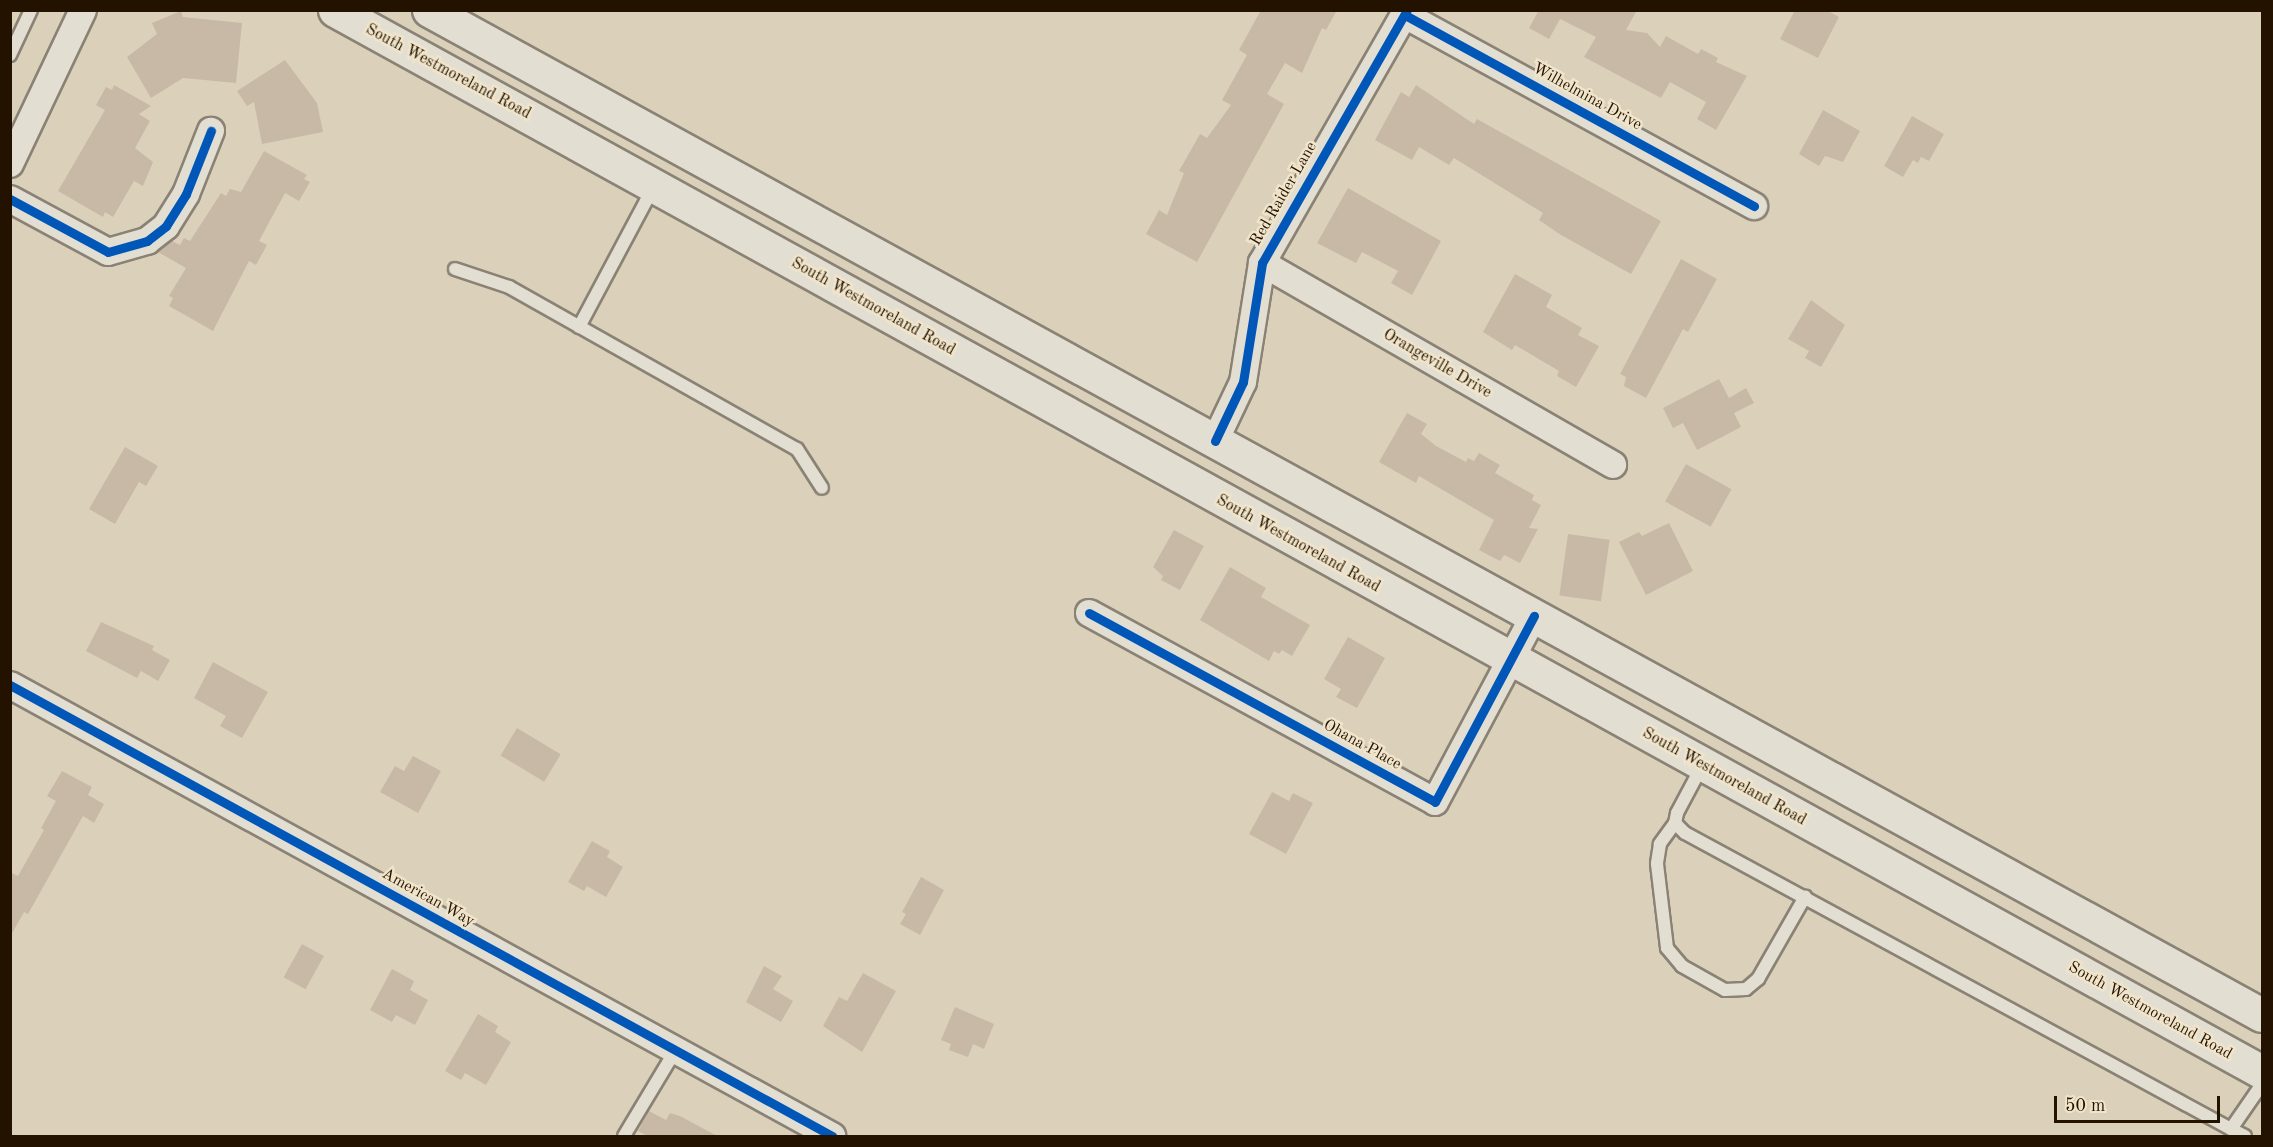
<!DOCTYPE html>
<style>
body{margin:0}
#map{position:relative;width:2273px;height:1147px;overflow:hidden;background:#dbd1bb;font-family:"Old Standard TT",serif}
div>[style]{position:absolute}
.building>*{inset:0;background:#c7b9a6;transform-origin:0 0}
.roads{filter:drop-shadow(2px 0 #8a8274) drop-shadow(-2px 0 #8a8274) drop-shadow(0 2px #8a8274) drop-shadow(0 -2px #8a8274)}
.lane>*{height:12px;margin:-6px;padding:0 6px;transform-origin:6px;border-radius:6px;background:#e3ded2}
.street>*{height:26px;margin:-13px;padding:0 13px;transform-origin:13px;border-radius:13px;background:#e3ded2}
.secondary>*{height:33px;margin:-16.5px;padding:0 16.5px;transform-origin:16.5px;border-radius:16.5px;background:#e3ded2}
.cycleway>*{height:9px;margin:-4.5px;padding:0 4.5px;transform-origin:4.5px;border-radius:4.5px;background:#0057b8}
span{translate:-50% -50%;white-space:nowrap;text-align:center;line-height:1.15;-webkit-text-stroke:5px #f0e5ca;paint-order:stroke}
.street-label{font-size:16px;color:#241200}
.frame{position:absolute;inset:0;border:12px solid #241200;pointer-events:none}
.scale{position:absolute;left:2054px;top:1096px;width:166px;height:27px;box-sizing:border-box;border:3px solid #241200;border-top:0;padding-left:8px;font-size:18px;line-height:21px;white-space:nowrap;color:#241200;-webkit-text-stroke:4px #f0e5ca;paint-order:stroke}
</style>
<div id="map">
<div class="building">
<div style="clip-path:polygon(1261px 10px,1337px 10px,1326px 30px,1322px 28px,1302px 73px,1285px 63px,1267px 94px,1284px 104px,1197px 262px,1146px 234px,1159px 210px,1167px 215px,1184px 173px,1179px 171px,1200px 134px,1207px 138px,1231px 105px,1222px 100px,1247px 55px,1239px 50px)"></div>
<div style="clip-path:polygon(1539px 10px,1637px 10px,1626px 30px,1647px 33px,1660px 47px,1666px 36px,1698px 54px,1701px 49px,1718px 58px,1716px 62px,1747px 76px,1716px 130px,1697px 119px,1706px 102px,1670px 82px,1661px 98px,1584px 57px,1596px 37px,1560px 19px,1549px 39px,1529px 28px)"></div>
<div style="clip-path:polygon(1795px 10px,1826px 10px,1839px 17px,1818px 58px,1780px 39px)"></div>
<div style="clip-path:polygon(181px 11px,183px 17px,242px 23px,236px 83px,183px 78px,151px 98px,127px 57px,157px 34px,152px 23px)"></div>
<div style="clip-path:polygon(285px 60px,317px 103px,323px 132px,262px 144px,254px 102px,247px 106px,237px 91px)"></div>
<div style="clip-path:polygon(114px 85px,151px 106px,139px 114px,150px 121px,135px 148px,153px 162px,143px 186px,134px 181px,113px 217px,105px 212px,103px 217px,58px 191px,105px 110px,96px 105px,106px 87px,112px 90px)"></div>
<div style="clip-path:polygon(1416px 85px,1474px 124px,1477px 119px,1661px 221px,1631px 274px,1561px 235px,1539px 220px,1543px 213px,1454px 158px,1449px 165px,1419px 147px,1412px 160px,1375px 140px,1401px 92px,1409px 97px)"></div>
<div style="clip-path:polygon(1823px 110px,1860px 131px,1843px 162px,1825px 156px,1819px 166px,1799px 154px)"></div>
<div style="clip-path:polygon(1912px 116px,1944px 134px,1929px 161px,1921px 157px,1918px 163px,1913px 160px,1903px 177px,1884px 166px)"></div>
<div style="clip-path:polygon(264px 151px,307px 175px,304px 179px,310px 182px,299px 201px,285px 193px,259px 241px,267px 245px,256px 265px,249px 261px,213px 331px,169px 306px,173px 298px,169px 296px,186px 268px,158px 252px,172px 241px,180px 245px,184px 238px,190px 241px,221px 193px,226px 196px,230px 189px,241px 192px)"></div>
<div style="clip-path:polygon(1348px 188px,1441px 241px,1412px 295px,1391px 283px,1398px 271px,1362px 252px,1356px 263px,1317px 243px)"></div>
<div style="clip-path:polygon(1681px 259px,1717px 279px,1688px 332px,1683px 329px,1646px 398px,1624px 386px,1626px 377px,1620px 374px)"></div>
<div style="clip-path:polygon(1515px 274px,1552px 295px,1546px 307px,1582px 328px,1578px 335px,1599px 346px,1576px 387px,1557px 376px,1559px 371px,1515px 345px,1512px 350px,1483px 332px)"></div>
<div style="clip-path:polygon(1811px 300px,1845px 325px,1821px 367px,1805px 358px,1809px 351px,1788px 339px)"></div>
<div style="clip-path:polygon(1719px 379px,1729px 398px,1746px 388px,1754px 403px,1734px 413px,1741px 427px,1697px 450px,1683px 423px,1673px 428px,1663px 408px)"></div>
<div style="clip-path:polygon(1407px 413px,1427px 424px,1421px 434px,1436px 446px,1466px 462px,1468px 458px,1474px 461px,1479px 453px,1500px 465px,1495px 473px,1534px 495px,1532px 500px,1541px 505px,1529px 528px,1538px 529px,1520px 563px,1504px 555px,1500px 561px,1479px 550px,1494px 520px,1419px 476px,1416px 483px,1379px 462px)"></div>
<div style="clip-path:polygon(125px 447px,158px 466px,146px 486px,139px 482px,115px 524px,89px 509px)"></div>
<div style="left:1686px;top:464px;width:52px;height:43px;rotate:29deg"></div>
<div style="clip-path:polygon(1669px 523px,1693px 571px,1646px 595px,1619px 542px,1639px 532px,1642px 536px)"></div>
<div style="clip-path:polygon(1174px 530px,1204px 546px,1180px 590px,1161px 580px,1163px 576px,1153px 567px)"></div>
<div style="left:1568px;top:534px;width:42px;height:62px;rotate:8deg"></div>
<div style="clip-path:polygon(1230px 567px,1266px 588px,1261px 597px,1310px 625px,1292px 656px,1282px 650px,1279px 654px,1274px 651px,1269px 661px,1200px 620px)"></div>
<div style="clip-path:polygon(101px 622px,154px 646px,152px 650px,170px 660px,158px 681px,141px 671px,137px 678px,86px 651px)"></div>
<div style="clip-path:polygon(1348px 637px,1385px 658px,1357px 708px,1336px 697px,1341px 689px,1324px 679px)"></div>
<div style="clip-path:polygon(213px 662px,268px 692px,242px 738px,220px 726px,226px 716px,194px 698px)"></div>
<div style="left:517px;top:728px;width:51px;height:32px;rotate:31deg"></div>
<div style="clip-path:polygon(413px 756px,441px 771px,418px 813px,380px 792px,395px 766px,404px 771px)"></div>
<div style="clip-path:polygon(62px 771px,92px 787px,88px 795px,104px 804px,94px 823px,83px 816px,28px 914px,24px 912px,10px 937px,10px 872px,18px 876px,44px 830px,41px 828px,56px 801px,47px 796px)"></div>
<div style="clip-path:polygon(1272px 792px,1289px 801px,1293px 793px,1313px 803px,1286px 854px,1249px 834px)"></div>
<div style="clip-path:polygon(592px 841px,610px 851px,607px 857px,623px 867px,606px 897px,587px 886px,584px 891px,568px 882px)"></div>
<div style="clip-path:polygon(921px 877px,944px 890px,920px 935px,900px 924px,906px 914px,902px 912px)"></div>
<div style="left:302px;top:944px;width:25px;height:38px;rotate:29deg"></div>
<div style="clip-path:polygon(764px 966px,782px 976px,773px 989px,793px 1001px,781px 1022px,746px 1002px)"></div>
<div style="clip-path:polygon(392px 969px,414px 981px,410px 990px,428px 1000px,415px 1025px,396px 1015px,392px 1022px,370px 1010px)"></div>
<div style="clip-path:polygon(863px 973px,896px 991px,862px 1052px,823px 1026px,839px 997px,847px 1001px)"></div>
<div style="clip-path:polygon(955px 1007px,994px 1024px,984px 1049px,973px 1044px,968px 1057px,949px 1050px,951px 1044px,941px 1040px)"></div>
<div style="clip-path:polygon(478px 1014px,498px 1026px,495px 1032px,511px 1042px,486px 1085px,465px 1073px,461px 1080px,445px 1071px)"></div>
<div style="clip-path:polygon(649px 1111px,666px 1120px,670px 1113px,680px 1116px,719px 1137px,649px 1137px,638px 1131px)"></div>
</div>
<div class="roads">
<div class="lane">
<div style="left:10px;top:55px;width:50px;rotate:-65deg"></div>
<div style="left:455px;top:269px;width:57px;rotate:18.4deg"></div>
<div style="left:509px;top:287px;width:330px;rotate:29.4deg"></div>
<div style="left:797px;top:449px;width:46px;rotate:57.3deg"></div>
<div style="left:579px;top:327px;width:157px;rotate:-62deg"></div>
<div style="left:1702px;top:766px;width:53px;rotate:118deg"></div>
<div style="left:1677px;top:813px;width:10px;rotate:101deg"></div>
<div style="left:1675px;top:823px;width:14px;rotate:45deg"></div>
<div style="left:1685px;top:833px;width:621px;rotate:28.46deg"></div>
<div style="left:1675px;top:823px;width:26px;rotate:126deg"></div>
<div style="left:1660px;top:844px;width:20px;rotate:99deg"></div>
<div style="left:1657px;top:864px;width:85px;rotate:83.2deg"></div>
<div style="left:1667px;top:948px;width:23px;rotate:50deg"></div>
<div style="left:1682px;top:966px;width:49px;rotate:29.2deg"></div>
<div style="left:1725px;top:990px;width:21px;rotate:-3deg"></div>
<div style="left:1746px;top:989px;width:16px;rotate:-40deg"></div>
<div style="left:1758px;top:979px;width:95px;rotate:-60.2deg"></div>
<div style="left:624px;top:1136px;width:99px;rotate:-59deg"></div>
<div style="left:2245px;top:1136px;width:16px;rotate:-153deg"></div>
<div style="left:2231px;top:1129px;width:55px;rotate:-55.4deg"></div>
</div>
<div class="street">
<div style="left:1405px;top:15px;width:398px;rotate:28.7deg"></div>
<div style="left:10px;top:164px;width:170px;rotate:-64.6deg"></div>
<div style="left:10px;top:199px;width:111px;rotate:28.4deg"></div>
<div style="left:108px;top:252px;width:41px;rotate:-15.8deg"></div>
<div style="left:147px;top:241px;width:24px;rotate:-38deg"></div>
<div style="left:166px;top:226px;width:38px;rotate:-58deg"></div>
<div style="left:186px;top:194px;width:68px;rotate:-68.4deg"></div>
<div style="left:1262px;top:263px;width:405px;rotate:29.9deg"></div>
<div style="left:1215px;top:441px;width:65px;rotate:-64.6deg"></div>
<div style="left:1243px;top:382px;width:121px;rotate:-80.9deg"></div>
<div style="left:1262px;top:263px;width:292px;rotate:-60.2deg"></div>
<div style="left:1089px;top:613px;width:394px;rotate:28.6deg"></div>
<div style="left:1435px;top:802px;width:211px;rotate:-62deg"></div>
<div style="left:10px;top:685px;width:938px;rotate:28.75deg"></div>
</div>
<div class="secondary">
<div style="left:335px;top:10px;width:2200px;rotate:28.86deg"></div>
<div style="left:429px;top:10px;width:2090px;rotate:28.74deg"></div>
</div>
</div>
<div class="cycleway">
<div style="left:1405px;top:15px;width:398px;rotate:28.7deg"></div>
<div style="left:10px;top:199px;width:111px;rotate:28.4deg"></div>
<div style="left:108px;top:252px;width:41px;rotate:-15.8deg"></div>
<div style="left:147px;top:241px;width:24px;rotate:-38deg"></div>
<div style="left:166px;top:226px;width:38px;rotate:-58deg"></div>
<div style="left:186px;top:194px;width:68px;rotate:-68.4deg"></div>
<div style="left:1215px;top:441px;width:65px;rotate:-64.6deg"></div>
<div style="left:1243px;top:382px;width:121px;rotate:-80.9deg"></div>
<div style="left:1262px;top:263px;width:292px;rotate:-60.2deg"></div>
<div style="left:1089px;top:613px;width:394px;rotate:28.6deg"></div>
<div style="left:1435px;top:802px;width:211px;rotate:-62deg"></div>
<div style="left:10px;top:685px;width:938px;rotate:28.75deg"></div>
</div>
<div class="street-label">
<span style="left:448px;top:72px;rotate:28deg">South Westmoreland Road</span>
<span style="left:1587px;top:97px;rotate:29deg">Wilhelmina Drive</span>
<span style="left:1284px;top:194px;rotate:-60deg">Red Raider Lane</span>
<span style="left:873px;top:307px;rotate:29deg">South Westmoreland Road</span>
<span style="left:1437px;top:364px;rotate:30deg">Orangeville Drive</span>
<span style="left:1298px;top:544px;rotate:29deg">South Westmoreland Road</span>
<span style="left:1362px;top:745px;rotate:29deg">Ohana Place</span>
<span style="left:1724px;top:777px;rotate:29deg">South Westmoreland Road</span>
<span style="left:428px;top:898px;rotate:29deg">American Way</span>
<span style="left:2150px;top:1011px;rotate:29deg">South Westmoreland Road</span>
</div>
<div class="frame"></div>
<div class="scale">50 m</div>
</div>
